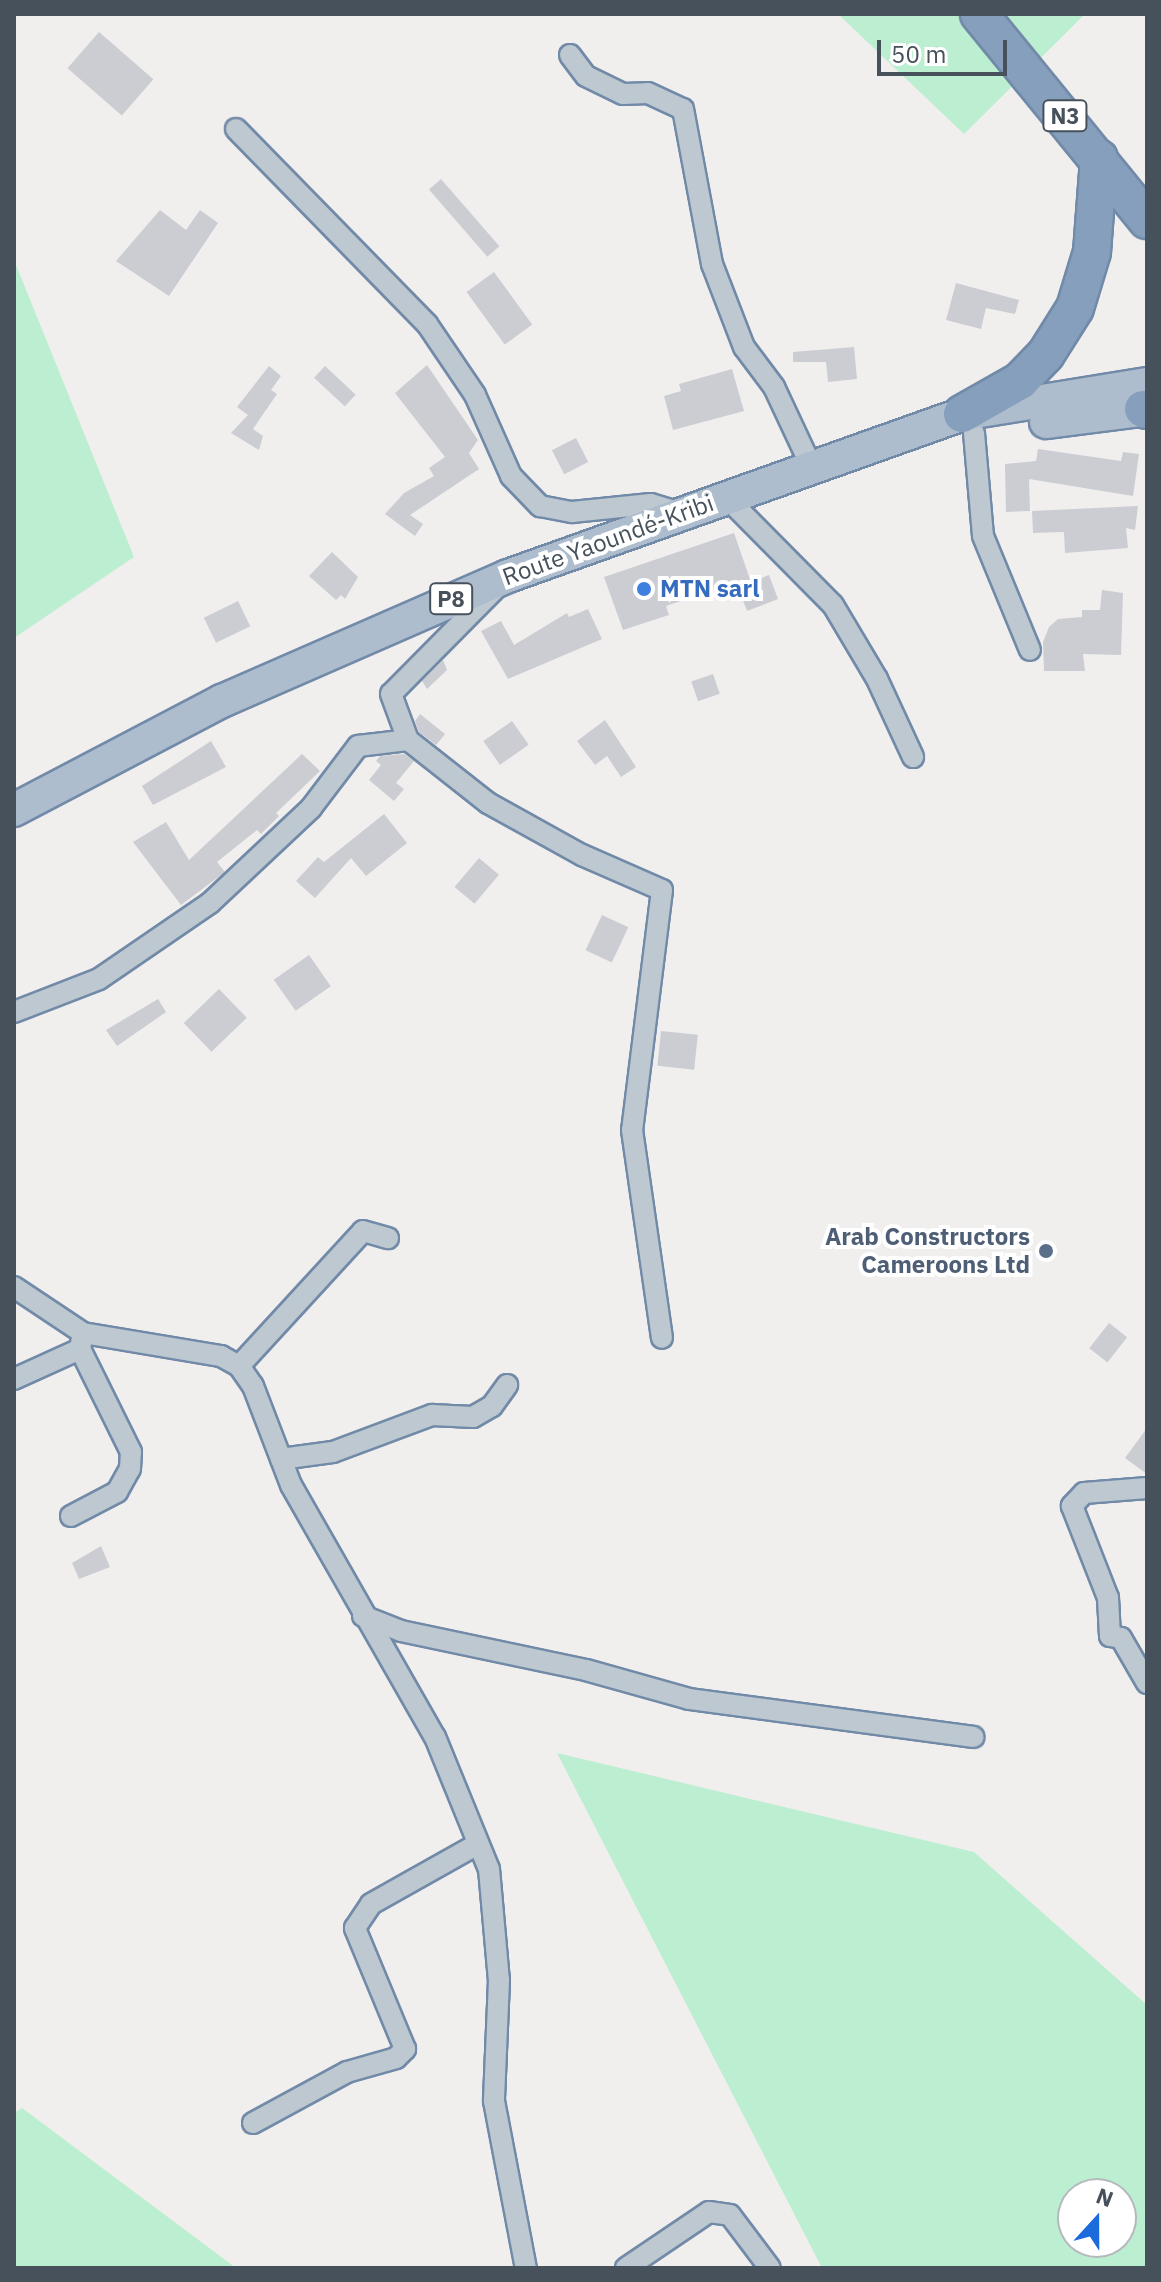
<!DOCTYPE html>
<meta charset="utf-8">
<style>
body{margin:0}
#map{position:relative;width:1161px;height:2282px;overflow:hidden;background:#f1eeee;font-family:"IBM Plex Sans",sans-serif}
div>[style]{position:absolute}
.green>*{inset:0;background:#bceed1}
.building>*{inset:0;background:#cbcdd3;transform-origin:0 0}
.roads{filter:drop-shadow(2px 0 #718aa8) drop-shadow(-2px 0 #718aa8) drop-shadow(0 2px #718aa8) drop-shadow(0 -2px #718aa8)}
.street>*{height:20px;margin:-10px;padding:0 10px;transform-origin:10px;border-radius:10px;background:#bec8d0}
.primary>*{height:32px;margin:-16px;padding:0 16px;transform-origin:16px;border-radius:16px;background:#aebdcd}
.highway>*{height:36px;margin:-18px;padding:0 18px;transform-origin:18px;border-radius:18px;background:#869fbc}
.dots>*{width:22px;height:22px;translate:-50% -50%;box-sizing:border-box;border:4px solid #fff;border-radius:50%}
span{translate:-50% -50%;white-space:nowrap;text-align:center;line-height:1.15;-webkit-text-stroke:8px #fff;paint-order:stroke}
.shield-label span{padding:2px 6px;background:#fff;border:2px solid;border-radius:6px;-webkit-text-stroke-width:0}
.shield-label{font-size:22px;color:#46515b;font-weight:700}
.street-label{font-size:24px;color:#46515b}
.shop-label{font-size:24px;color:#366cbe;font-weight:700}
.left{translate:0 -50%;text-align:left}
.service-label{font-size:24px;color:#4e5e75;font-weight:700}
.right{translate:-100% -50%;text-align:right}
.frame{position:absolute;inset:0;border:16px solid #46515b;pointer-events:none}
.north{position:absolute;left:1057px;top:2178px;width:80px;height:80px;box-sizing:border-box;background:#fff;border:2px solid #b5b9bd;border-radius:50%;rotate:21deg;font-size:22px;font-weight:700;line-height:32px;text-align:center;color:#46515b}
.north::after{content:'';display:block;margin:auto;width:28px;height:36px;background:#1b6bdd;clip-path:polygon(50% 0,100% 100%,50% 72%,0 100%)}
.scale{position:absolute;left:877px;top:40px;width:130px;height:36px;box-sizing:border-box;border:4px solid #46515b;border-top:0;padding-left:10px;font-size:24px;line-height:28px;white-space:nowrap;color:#46515b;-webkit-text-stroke:6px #fff;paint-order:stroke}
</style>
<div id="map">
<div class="green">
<div style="clip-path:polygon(838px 14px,1085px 14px,964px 134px)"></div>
<div style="clip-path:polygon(14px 260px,134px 557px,14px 638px)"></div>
<div style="clip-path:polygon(evenodd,557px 1753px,974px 1852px,1147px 2005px,1147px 2268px,822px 2268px,557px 1753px,1121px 2194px,1121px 2242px,1073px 2242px,1073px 2194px,1121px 2194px)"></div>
<div style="clip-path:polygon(22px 2108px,236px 2268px,14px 2268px,14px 2113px)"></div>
</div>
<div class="building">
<div style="left:99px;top:32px;width:72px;height:48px;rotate:41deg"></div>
<div style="left:441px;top:179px;width:89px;height:16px;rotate:49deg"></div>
<div style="clip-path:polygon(160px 210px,186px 230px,200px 210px,218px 223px,169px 296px,116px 261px)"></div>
<div style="left:494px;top:272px;width:65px;height:34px;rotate:54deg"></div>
<div style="clip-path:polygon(956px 283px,1019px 300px,1015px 314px,986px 308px,981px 329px,946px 320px)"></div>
<div style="clip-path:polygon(854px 347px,857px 379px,828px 382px,826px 362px,793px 362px,793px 352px)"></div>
<div style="clip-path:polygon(427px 365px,478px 440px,469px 453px,479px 469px,410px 515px,423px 524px,415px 536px,385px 514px,404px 493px,434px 476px,429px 468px,445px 457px,395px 393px)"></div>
<div style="clip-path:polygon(269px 366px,281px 376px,271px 390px,277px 394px,253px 429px,263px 436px,259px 450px,231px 433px,248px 415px,237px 407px)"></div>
<div style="left:325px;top:366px;width:42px;height:16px;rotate:43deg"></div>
<div style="clip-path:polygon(732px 369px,744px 411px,673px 430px,664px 396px,681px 391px,679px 384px)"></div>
<div style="left:576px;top:438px;width:27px;height:27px;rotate:63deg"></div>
<div style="clip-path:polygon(1038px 449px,1121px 461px,1123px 452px,1139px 454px,1133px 496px,1029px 479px,1030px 511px,1006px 512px,1005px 464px,1036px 461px)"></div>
<div style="clip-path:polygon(1138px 506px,1135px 530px,1126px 528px,1128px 548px,1065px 553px,1064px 532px,1033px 533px,1032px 511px)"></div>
<div style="clip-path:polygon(734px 533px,751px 582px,769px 575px,778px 599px,747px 611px,736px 582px,666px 606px,669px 615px,623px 630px,604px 577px)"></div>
<div style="clip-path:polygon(332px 552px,358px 577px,345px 599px,341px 595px,336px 600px,309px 576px)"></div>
<div style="clip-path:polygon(1102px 590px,1123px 593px,1121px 655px,1083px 654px,1085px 671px,1044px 671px,1043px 642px,1049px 627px,1058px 619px,1082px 617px,1082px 610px,1100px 610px)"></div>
<div style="left:238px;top:601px;width:28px;height:38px;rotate:64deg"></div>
<div style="clip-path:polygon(588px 609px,602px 639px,508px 679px,481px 631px,501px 621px,514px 645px,567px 613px,569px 617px)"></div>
<div style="clip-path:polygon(443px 660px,447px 670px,427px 689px,422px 681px)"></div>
<div style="left:713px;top:674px;width:21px;height:23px;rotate:71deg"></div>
<div style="clip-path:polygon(420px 714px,445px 734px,436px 745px,419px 732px,415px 721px)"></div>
<div style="clip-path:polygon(605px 720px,636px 767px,621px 777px,607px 756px,595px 765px,577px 741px)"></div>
<div style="left:512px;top:721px;width:29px;height:35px;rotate:55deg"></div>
<div style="clip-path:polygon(211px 741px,226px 767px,153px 805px,142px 786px)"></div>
<div style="clip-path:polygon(302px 754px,320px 771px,276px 813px,279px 816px,261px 834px,257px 830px,217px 862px,225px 872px,181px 905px,133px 842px,166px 822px,189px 860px)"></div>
<div style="clip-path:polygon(404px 754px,414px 761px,396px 783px,404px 789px,394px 801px,369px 780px,381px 765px,376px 761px,380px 756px)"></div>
<div style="clip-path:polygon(384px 814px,407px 843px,366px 876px,351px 858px,315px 898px,296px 881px,318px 857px,324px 862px)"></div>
<div style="left:479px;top:858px;width:26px;height:38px;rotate:40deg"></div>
<div style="left:602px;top:915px;width:29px;height:39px;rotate:25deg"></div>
<div style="left:309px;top:955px;width:38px;height:43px;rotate:55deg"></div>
<div style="left:219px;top:989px;width:40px;height:49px;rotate:46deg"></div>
<div style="clip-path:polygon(158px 999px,166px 1012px,117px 1046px,106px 1030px)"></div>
<div style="left:661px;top:1031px;width:37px;height:35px;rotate:6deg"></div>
<div style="left:1109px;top:1323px;width:23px;height:32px;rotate:38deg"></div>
<div style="clip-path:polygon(1147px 1428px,1147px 1474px,1125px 1458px)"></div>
<div style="clip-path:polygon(101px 1546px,110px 1567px,79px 1579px,72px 1563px)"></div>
</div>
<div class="roads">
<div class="street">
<div style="left:570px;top:55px;width:26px;rotate:53deg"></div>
<div style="left:586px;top:76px;width:41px;rotate:25.9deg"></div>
<div style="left:623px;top:94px;width:25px;rotate:-2deg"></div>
<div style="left:648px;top:93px;width:38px;rotate:25deg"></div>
<div style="left:683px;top:109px;width:158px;rotate:79.4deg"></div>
<div style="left:712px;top:264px;width:89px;rotate:68.9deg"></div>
<div style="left:744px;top:347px;width:50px;rotate:53.1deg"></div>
<div style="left:774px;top:387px;width:87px;rotate:64.9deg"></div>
<div style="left:236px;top:129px;width:273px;rotate:45.6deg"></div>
<div style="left:427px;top:324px;width:86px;rotate:55.9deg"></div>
<div style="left:475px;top:395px;width:89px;rotate:66deg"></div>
<div style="left:511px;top:476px;width:42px;rotate:46deg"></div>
<div style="left:540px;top:506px;width:33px;rotate:11deg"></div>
<div style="left:572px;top:512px;width:79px;rotate:-5.8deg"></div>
<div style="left:651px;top:504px;width:31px;rotate:17deg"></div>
<div style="left:974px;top:433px;width:103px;rotate:85deg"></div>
<div style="left:983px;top:536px;width:123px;rotate:67.6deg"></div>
<div style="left:726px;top:497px;width:152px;rotate:45.3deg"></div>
<div style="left:833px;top:605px;width:86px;rotate:59.3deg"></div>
<div style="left:877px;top:679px;width:86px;rotate:65.2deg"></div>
<div style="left:494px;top:590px;width:146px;rotate:134.7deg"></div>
<div style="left:391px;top:694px;width:49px;rotate:69.7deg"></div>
<div style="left:408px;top:740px;width:102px;rotate:38.2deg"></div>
<div style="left:488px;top:803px;width:107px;rotate:29deg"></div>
<div style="left:582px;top:855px;width:87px;rotate:23.6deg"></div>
<div style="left:662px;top:890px;width:242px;rotate:97.1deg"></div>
<div style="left:632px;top:1130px;width:210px;rotate:81.8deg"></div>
<div style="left:14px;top:1012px;width:91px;rotate:-21.2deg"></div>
<div style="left:99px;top:979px;width:135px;rotate:-34.4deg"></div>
<div style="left:210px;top:903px;width:139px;rotate:-43.2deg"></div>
<div style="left:311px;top:808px;width:78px;rotate:-52.8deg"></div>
<div style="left:358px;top:746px;width:50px;rotate:-6.8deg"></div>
<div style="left:14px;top:1287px;width:83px;rotate:33.7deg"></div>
<div style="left:83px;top:1333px;width:140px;rotate:9.5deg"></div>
<div style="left:221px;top:1356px;width:21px;rotate:29deg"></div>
<div style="left:239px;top:1366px;width:24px;rotate:55deg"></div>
<div style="left:253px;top:1386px;width:106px;rotate:69deg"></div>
<div style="left:291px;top:1485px;width:290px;rotate:60.3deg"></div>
<div style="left:435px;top:1737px;width:143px;rotate:67.8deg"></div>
<div style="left:489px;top:1869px;width:111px;rotate:84.9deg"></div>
<div style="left:499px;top:1980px;width:121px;rotate:92.4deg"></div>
<div style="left:494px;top:2101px;width:170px;rotate:79.2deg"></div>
<div style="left:239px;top:1366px;width:183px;rotate:-47.4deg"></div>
<div style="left:363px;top:1231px;width:26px;rotate:16deg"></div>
<div style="left:14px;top:1379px;width:72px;rotate:-24.4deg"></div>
<div style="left:80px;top:1349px;width:11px;rotate:-80deg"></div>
<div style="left:281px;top:1459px;width:52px;rotate:-7.7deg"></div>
<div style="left:333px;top:1452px;width:106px;rotate:-20.5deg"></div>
<div style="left:432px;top:1415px;width:41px;rotate:2.8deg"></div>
<div style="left:473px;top:1417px;width:22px;rotate:-30deg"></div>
<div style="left:492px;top:1406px;width:26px;rotate:-54deg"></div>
<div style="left:1147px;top:1488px;width:63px;rotate:175.5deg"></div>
<div style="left:1084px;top:1493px;width:18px;rotate:133deg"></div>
<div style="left:1072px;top:1506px;width:99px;rotate:68.6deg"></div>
<div style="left:1108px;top:1598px;width:38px;rotate:87deg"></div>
<div style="left:1110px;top:1636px;width:11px;rotate:10deg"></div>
<div style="left:1121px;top:1638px;width:52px;rotate:60deg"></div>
<div style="left:71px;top:1516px;width:52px;rotate:-27.6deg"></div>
<div style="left:117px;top:1492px;width:26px;rotate:-61deg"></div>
<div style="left:130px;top:1469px;width:17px;rotate:-87deg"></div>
<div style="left:131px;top:1452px;width:115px;rotate:-116.3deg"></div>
<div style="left:363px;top:1616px;width:41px;rotate:21.5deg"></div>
<div style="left:401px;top:1631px;width:189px;rotate:11.9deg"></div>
<div style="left:586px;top:1670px;width:107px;rotate:15.7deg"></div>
<div style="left:689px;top:1699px;width:287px;rotate:7.6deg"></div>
<div style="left:253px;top:2123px;width:107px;rotate:-28.5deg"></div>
<div style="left:347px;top:2072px;width:51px;rotate:-15.9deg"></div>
<div style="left:396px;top:2058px;width:13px;rotate:-45deg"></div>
<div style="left:405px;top:2049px;width:131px;rotate:-112.5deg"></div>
<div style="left:355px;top:1928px;width:29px;rotate:-56deg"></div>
<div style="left:371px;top:1904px;width:123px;rotate:-29.3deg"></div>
<div style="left:626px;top:2268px;width:100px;rotate:-34deg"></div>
<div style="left:709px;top:2212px;width:21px;rotate:8deg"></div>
<div style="left:730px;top:2215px;width:66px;rotate:53deg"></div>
</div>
<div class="primary">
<div style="left:1046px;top:422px;width:102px;rotate:-7.3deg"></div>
<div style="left:14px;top:810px;width:235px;rotate:-27.7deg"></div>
<div style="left:222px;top:701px;width:312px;rotate:-23.6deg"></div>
<div style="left:508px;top:576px;width:482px;rotate:-19.6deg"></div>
<div style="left:962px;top:414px;width:187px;rotate:-9.2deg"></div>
</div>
<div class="highway">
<div style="left:979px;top:14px;width:266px;rotate:50.8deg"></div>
<div style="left:1143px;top:409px;width:4px;rotate:14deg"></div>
<div style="left:962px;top:414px;width:67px;rotate:-29.6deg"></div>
<div style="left:1020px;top:381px;width:37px;rotate:-46deg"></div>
<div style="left:1046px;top:354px;width:54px;rotate:-57.8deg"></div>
<div style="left:1075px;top:308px;width:59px;rotate:-73.1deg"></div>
<div style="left:1092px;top:252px;width:94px;rotate:-85.7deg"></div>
</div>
</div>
<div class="dots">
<div style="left:644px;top:589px;background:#3f7fe0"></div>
<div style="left:1046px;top:1251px;background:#5c6f8a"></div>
</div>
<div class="shield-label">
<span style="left:1065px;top:116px">N3</span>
<span style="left:451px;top:599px">P8</span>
</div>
<div class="street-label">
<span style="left:608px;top:540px;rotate:-20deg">Route Yaoundé-Kribi</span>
</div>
<div class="shop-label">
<span class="left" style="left:660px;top:589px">MTN sarl</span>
</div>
<div class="service-label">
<span class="right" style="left:1030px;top:1251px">Arab Constructors<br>Cameroons Ltd</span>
</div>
<div class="frame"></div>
<div class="north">N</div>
<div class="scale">50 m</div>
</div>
